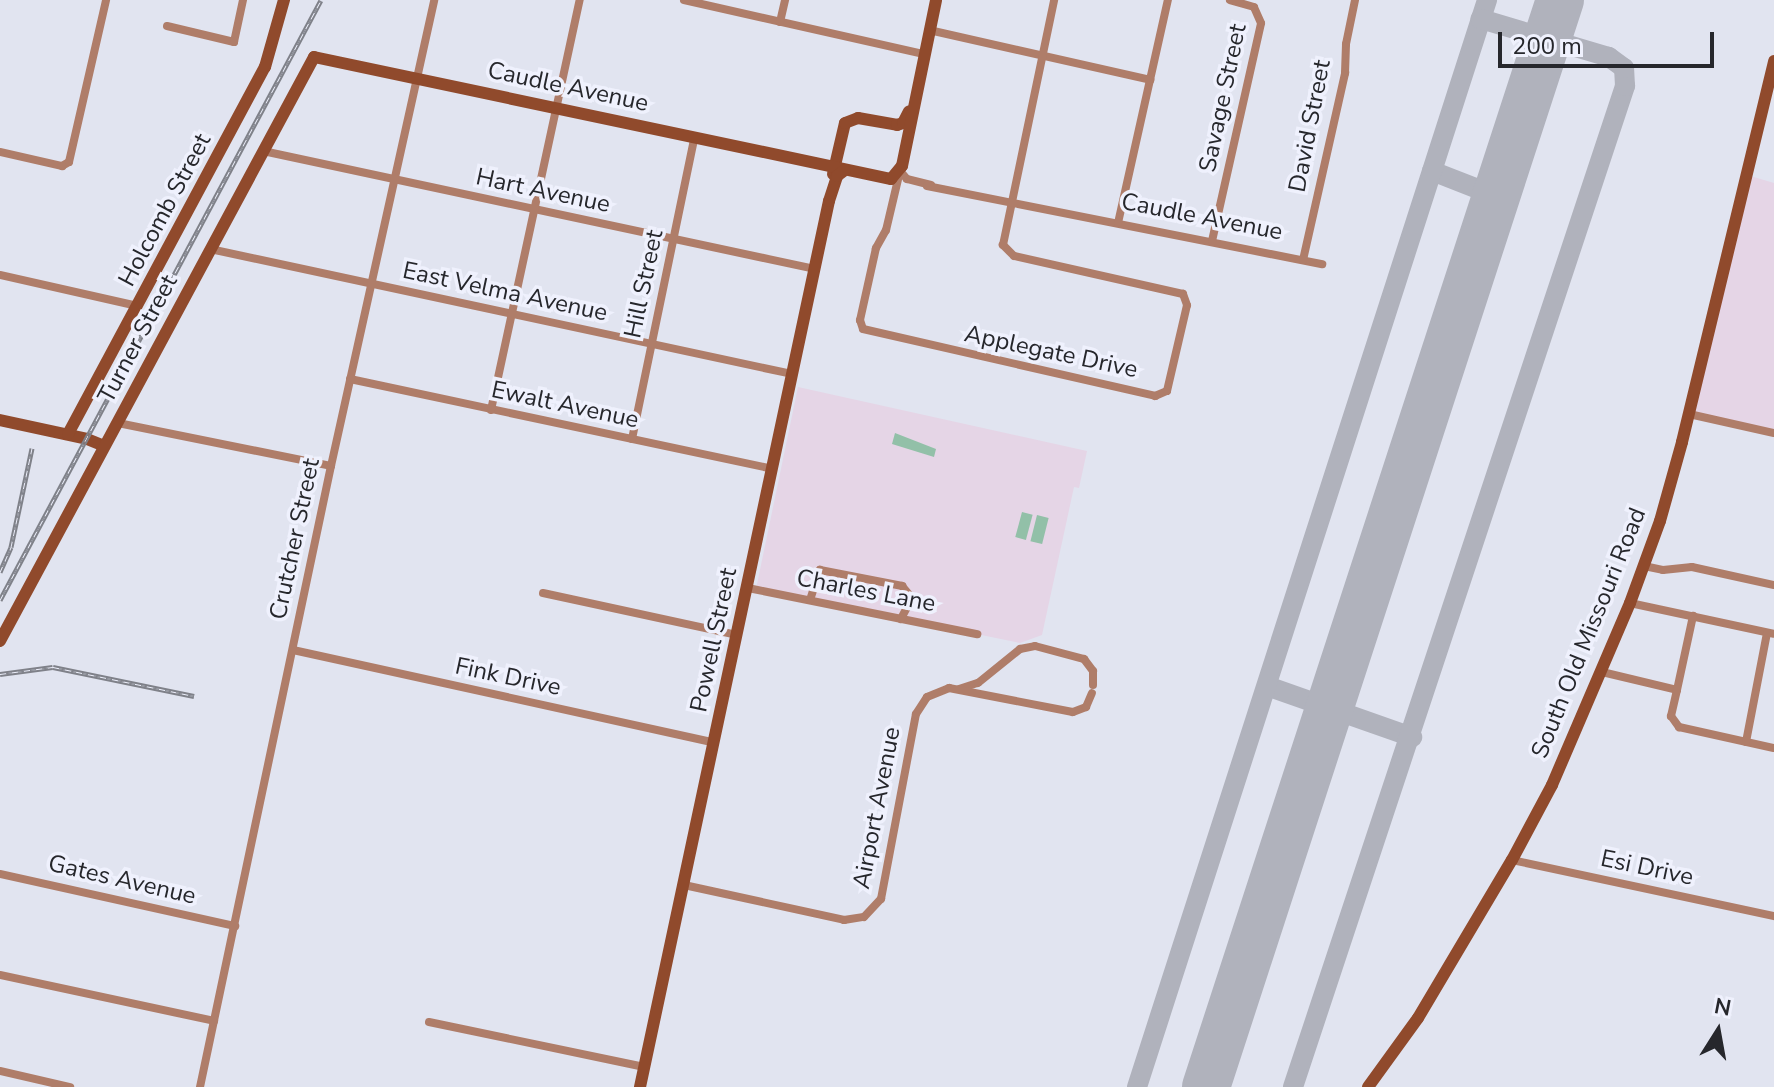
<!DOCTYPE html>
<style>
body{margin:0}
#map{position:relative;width:1774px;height:1087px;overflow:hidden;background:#e1e4f0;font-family:"Nunito Sans",sans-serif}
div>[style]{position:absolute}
.education>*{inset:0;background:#e5d5e6}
.green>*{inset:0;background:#92c0a8;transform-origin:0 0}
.taxiway>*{height:20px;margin:-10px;padding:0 10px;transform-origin:10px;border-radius:10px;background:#b0b2bc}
.runway>*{height:48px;margin:-24px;padding:0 24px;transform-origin:24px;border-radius:24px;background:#b0b2bc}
.street>*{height:8px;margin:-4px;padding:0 4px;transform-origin:4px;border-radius:4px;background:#af7d69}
.secondary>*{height:12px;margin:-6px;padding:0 6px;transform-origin:6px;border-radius:6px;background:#904a2c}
.rail>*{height:5px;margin-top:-2.5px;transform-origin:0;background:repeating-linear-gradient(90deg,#eff1fd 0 6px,#7f8189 0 12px);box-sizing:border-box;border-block:2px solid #7f8189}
span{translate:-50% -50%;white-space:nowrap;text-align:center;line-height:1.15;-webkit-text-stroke:7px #eff1fd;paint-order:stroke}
.street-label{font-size:24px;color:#26272c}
.north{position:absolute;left:1678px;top:991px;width:80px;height:80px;-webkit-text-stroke:6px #eff1fd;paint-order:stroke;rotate:11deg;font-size:22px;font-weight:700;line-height:32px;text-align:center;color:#26272c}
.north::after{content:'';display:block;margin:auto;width:28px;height:36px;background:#26272c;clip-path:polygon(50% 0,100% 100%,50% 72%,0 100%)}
.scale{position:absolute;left:1498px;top:32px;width:216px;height:36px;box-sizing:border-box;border:4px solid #26272c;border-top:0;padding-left:10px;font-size:24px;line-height:28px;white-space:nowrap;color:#26272c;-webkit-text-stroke:6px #eff1fd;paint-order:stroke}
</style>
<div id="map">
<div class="education">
<div style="clip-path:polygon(1747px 175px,1774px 183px,1774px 433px,1689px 414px)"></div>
<div style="clip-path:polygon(798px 387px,1087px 451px,1079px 488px,1074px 487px,1042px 635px,1020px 643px,756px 589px)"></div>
</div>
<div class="green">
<div style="clip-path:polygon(895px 433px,936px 449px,934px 457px,892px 444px)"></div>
<div style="left:1022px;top:512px;width:11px;height:26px;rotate:15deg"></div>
<div style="left:1037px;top:515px;width:12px;height:27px;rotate:14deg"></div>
</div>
<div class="taxiway">
<div style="left:1432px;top:171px;width:69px;rotate:21.3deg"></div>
<div style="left:1267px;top:686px;width:154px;rotate:19.4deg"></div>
<div style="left:1137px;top:1087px;width:1142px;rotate:-72.15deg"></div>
<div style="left:1293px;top:1087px;width:1055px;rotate:-71.65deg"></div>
<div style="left:1625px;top:86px;width:18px;rotate:-93deg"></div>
<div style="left:1624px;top:68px;width:19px;rotate:-144deg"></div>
<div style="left:1609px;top:57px;width:134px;rotate:-163.5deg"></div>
</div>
<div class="runway">
<div style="left:1206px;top:1087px;width:1143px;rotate:-71.96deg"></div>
</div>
<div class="street">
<div style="left:684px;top:0;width:246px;rotate:12.7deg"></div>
<div style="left:780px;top:22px;width:23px;rotate:-77deg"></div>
<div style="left:167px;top:26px;width:69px;rotate:13.4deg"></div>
<div style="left:234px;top:42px;width:43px;rotate:-77.9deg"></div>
<div style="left:929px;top:30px;width:227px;rotate:12.7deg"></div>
<div style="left:263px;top:151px;width:564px;rotate:12.07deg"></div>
<div style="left:0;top:152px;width:64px;rotate:12.7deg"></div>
<div style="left:62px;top:166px;width:8px;rotate:-30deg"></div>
<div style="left:69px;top:162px;width:166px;rotate:-77.1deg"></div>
<div style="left:931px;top:185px;width:25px;rotate:-166deg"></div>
<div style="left:907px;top:179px;width:11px;rotate:-131deg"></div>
<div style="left:900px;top:171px;width:61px;rotate:103.3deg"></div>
<div style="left:886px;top:230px;width:21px;rotate:119deg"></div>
<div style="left:876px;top:248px;width:74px;rotate:102.5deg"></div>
<div style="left:860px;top:320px;width:9px;rotate:72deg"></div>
<div style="left:863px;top:329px;width:300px;rotate:12.9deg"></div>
<div style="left:1155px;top:396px;width:13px;rotate:-23deg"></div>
<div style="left:1167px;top:391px;width:88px;rotate:-76.9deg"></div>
<div style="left:1187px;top:305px;width:12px;rotate:-110deg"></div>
<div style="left:1183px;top:294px;width:173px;rotate:-167.3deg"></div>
<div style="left:1014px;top:256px;width:16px;rotate:-135deg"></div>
<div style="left:1003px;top:245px;width:250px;rotate:-78.2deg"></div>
<div style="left:927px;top:186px;width:403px;rotate:11.2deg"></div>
<div style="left:1118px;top:223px;width:229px;rotate:-77.4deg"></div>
<div style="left:1212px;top:241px;width:223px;rotate:-77.3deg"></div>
<div style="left:1261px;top:23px;width:17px;rotate:-114deg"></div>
<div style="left:1254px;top:7px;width:25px;rotate:-164deg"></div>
<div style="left:210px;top:249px;width:595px;rotate:12.12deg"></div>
<div style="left:1303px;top:260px;width:192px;rotate:-77.3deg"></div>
<div style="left:1345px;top:73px;width:29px;rotate:-88deg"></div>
<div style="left:1346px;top:44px;width:45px;rotate:-78.4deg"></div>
<div style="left:0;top:275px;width:141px;rotate:12.7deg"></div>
<div style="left:350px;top:379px;width:431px;rotate:12deg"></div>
<div style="left:491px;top:410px;width:420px;rotate:-77.8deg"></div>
<div style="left:1689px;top:414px;width:87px;rotate:12.6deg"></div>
<div style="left:118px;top:423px;width:217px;rotate:11.4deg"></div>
<div style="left:632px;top:439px;width:309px;rotate:-78.3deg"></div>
<div style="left:1644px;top:566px;width:19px;rotate:12deg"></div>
<div style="left:1663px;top:570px;width:29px;rotate:-6deg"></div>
<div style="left:1692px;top:567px;width:84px;rotate:12.4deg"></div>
<div style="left:748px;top:588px;width:234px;rotate:11.4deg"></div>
<div style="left:543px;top:593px;width:198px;rotate:12.2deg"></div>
<div style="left:810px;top:600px;width:32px;rotate:-72deg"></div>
<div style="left:820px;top:570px;width:84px;rotate:11deg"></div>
<div style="left:902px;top:586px;width:16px;rotate:50deg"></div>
<div style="left:912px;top:598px;width:24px;rotate:118deg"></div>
<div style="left:1630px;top:603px;width:147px;rotate:12.1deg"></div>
<div style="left:293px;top:650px;width:432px;rotate:12.4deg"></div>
<div style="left:1602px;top:672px;width:77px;rotate:13.5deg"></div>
<div style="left:1677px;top:690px;width:27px;rotate:103deg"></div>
<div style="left:1671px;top:716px;width:14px;rotate:54deg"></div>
<div style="left:1679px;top:727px;width:97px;rotate:12.5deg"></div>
<div style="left:959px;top:689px;width:20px;rotate:-18deg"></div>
<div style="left:978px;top:683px;width:54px;rotate:-39deg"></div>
<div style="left:1020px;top:649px;width:15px;rotate:-11deg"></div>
<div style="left:1035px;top:646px;width:51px;rotate:14.9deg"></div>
<div style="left:1084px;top:659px;width:15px;rotate:53deg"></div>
<div style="left:1093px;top:671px;width:14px;rotate:90deg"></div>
<div style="left:1677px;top:690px;width:76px;rotate:-77.8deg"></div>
<div style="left:1746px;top:742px;width:111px;rotate:-79.1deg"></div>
<div style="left:1512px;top:860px;width:268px;rotate:12.1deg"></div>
<div style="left:0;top:874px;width:241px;rotate:12.5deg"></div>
<div style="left:684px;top:885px;width:164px;rotate:12.3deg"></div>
<div style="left:844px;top:920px;width:20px;rotate:-9deg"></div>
<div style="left:864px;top:917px;width:25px;rotate:-47deg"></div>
<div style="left:881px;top:899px;width:188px;rotate:-79.3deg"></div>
<div style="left:916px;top:714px;width:20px;rotate:-57deg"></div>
<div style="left:927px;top:697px;width:24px;rotate:-22deg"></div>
<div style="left:949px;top:688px;width:126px;rotate:11deg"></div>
<div style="left:1073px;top:712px;width:14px;rotate:-21deg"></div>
<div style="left:1086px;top:707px;width:15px;rotate:-67deg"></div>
<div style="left:0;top:975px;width:219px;rotate:12.1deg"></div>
<div style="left:429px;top:1022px;width:220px;rotate:11.8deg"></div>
<div style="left:0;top:1071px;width:72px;rotate:12.9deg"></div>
<div style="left:200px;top:1087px;width:635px;rotate:-78.09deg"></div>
<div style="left:331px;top:466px;width:477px;rotate:-77.5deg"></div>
</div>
<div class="secondary">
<div style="left:833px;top:174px;width:52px;rotate:-76.8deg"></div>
<div style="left:845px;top:123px;width:14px;rotate:-21deg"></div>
<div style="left:858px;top:118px;width:40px;rotate:10deg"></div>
<div style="left:897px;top:125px;width:6px;rotate:-18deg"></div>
<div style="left:903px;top:123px;width:13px;rotate:-63deg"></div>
<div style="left:0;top:420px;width:89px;rotate:12.3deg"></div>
<div style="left:87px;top:439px;width:18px;rotate:22deg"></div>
<div style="left:68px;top:434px;width:417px;rotate:-61.8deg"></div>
<div style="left:265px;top:67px;width:70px;rotate:-74.2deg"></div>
<div style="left:0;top:641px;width:663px;rotate:-61.73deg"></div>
<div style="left:314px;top:57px;width:590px;rotate:11.94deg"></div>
<div style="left:891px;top:179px;width:17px;rotate:-50deg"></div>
<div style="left:902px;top:166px;width:169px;rotate:-78.4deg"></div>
<div style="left:640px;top:1087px;width:906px;rotate:-77.96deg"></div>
<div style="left:829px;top:201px;width:26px;rotate:-72deg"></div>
<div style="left:837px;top:176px;width:10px;rotate:-37deg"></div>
<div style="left:1368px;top:1087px;width:85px;rotate:-54.1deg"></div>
<div style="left:1418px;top:1018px;width:184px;rotate:-59.3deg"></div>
<div style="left:1512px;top:860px;width:85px;rotate:-61.9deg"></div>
<div style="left:1552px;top:785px;width:198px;rotate:-66.8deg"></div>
<div style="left:1630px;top:603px;width:87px;rotate:-69.9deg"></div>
<div style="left:1660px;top:521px;width:82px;rotate:-74.4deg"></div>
<div style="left:1682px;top:442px;width:392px;rotate:-76.4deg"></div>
</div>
<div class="rail">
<div style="left:0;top:572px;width:27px;rotate:-66deg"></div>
<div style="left:11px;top:547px;width:101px;rotate:-78deg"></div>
<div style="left:0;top:600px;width:680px;rotate:-61.85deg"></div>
<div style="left:0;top:674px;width:53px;rotate:-7.5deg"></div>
<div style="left:53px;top:667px;width:144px;rotate:11.6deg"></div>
</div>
<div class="street-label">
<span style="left:568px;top:87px;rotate:12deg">Caudle Avenue</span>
<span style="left:1223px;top:98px;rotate:-78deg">Savage Street</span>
<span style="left:1310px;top:126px;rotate:-79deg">David Street</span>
<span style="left:543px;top:191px;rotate:12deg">Hart Avenue</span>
<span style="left:165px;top:210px;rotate:-62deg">Holcomb Street</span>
<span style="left:1202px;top:217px;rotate:11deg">Caudle Avenue</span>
<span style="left:644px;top:284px;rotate:-78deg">Hill Street</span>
<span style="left:505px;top:292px;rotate:12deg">East Velma Avenue</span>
<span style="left:138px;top:339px;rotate:-62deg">Turner Street</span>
<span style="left:1051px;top:352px;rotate:12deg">Applegate Drive</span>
<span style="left:565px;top:405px;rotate:12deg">Ewalt Avenue</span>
<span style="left:295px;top:539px;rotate:-78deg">Crutcher Street</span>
<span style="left:866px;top:591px;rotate:11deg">Charles Lane</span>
<span style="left:1589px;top:633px;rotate:-68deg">South Old Missouri Road</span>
<span style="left:714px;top:640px;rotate:-78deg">Powell Street</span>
<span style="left:508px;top:677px;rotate:12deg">Fink Drive</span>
<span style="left:877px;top:808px;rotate:-79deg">Airport Avenue</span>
<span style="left:1647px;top:868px;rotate:12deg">Esi Drive</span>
<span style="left:122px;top:880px;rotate:13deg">Gates Avenue</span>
</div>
<div class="north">N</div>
<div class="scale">200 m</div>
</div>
